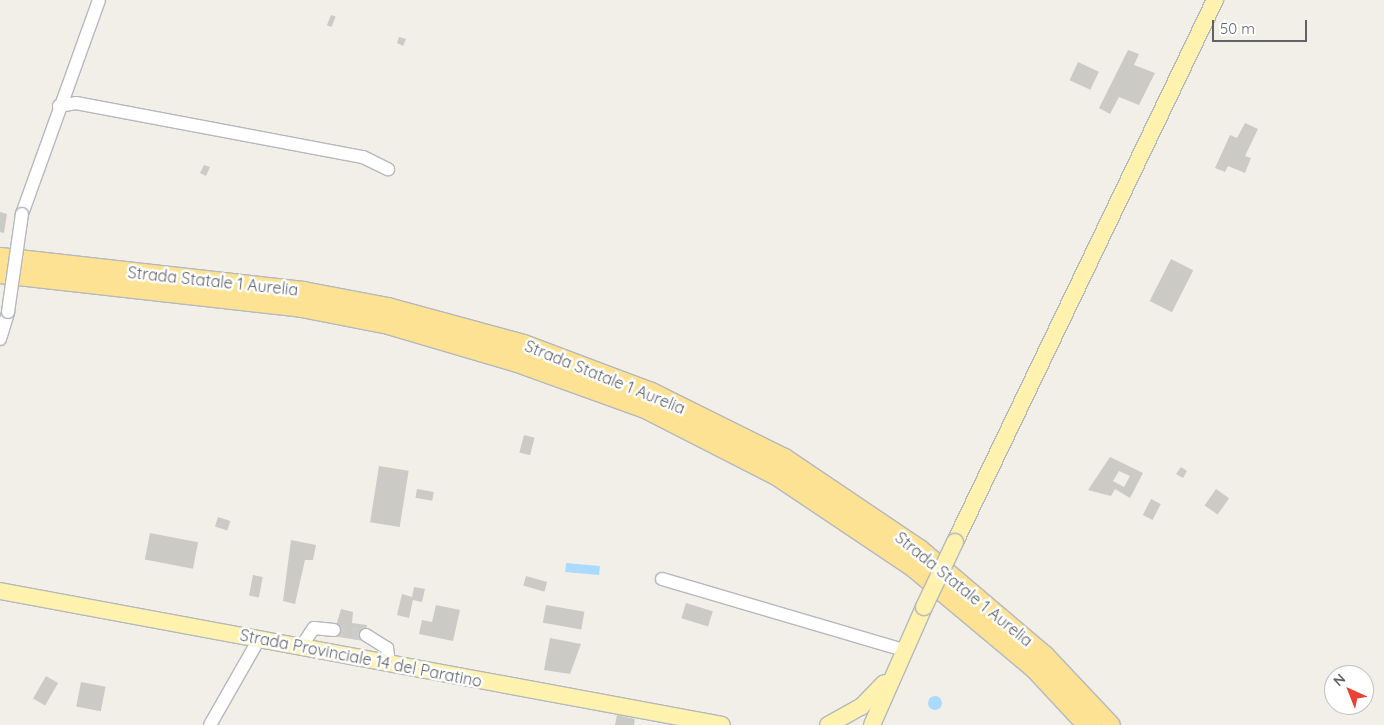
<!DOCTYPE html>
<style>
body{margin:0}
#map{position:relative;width:1384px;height:725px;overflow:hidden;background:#f1efe8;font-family:Quicksand,sans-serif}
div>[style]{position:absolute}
.water>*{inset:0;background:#aadaff;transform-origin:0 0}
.round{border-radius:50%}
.building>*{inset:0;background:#cccac5;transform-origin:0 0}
.minor-tunnel>*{height:12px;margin-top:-6px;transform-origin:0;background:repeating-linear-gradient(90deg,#ccccc8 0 12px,transparent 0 18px)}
.roads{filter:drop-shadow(1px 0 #b5b8bc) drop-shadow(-1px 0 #b5b8bc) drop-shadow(0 1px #b5b8bc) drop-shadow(0 -1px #b5b8bc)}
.minor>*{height:12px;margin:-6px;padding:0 6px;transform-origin:6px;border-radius:6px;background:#fff}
.major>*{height:16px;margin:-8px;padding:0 8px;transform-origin:8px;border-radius:8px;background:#fff2af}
.highway>*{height:19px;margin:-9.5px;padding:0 9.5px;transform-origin:9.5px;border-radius:9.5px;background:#fde293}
.bridges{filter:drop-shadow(1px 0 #b5b8bc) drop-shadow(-1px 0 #b5b8bc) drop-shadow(0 1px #b5b8bc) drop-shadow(0 -1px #b5b8bc)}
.minor-bridge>*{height:12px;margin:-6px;padding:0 6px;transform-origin:6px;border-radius:6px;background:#fff}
.major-bridge>*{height:16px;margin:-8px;padding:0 8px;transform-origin:8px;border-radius:8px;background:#fff2af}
span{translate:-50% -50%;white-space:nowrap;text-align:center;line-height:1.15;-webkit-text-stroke:5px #fff;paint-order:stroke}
.street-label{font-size:16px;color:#5f6368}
.north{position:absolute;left:1324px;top:665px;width:50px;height:50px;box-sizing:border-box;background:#fff;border:1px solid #bfc1c3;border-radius:50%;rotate:316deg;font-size:14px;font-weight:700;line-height:20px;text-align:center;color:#5f6368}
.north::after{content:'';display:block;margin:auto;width:18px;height:22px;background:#ea4335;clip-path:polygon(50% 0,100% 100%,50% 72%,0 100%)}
.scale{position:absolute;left:1212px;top:20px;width:95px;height:22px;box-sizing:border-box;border:2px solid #5f6368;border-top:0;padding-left:6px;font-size:15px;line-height:18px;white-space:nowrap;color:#5f6368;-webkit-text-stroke:4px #fff;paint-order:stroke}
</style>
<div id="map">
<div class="water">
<div style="left:566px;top:563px;width:34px;height:9px;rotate:5deg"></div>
<div class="round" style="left:928px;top:696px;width:14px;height:14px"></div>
</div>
<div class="building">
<div style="left:331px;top:15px;width:5px;height:11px;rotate:22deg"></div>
<div style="clip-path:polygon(399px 37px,406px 39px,403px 46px,397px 43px)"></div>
<div style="clip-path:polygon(1128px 50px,1139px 54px,1134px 65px,1155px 73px,1139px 105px,1119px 97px,1110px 114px,1099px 108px)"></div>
<div style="left:1078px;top:62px;width:23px;height:20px;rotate:25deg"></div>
<div style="clip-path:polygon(1245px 123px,1258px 129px,1245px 156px,1251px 158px,1245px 173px,1228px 166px,1225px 172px,1215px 168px,1230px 135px,1237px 138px)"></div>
<div style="clip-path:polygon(204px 165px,210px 167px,206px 176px,200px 173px)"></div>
<div style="clip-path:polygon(0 212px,7px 214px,4px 233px,0 232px)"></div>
<div style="left:1171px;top:259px;width:25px;height:47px;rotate:27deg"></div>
<div style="left:524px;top:435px;width:11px;height:18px;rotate:15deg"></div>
<div style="clip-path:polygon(evenodd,1110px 457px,1143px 473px,1130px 498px,1115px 489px,1111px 496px,1088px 490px,1110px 457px,1119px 471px,1130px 476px,1124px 487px,1113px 481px,1119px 471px)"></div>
<div style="left:379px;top:466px;width:30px;height:57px;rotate:9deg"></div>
<div style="clip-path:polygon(1181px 467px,1187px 471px,1183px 478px,1176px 474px)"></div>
<div style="left:417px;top:489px;width:17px;height:9px;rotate:10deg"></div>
<div style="left:1216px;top:489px;width:16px;height:20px;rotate:35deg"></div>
<div style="left:1151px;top:499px;width:11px;height:18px;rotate:27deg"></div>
<div style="left:218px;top:517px;width:13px;height:10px;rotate:18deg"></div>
<div style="left:150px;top:533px;width:49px;height:27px;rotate:11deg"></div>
<div style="clip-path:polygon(291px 540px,316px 545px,313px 560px,305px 560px,295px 604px,283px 601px)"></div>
<div style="left:253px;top:575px;width:10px;height:21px;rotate:11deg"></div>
<div style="left:526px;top:576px;width:22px;height:10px;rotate:16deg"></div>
<div style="clip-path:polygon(414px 587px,425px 589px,422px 602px,413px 600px,409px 618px,397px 615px,402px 594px,412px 597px)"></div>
<div style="left:686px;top:603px;width:28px;height:16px;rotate:17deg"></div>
<div style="clip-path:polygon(436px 605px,460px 610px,453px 641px,419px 634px,422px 620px,432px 622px)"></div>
<div style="left:546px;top:605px;width:39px;height:18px;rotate:10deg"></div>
<div style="clip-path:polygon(341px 609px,353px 612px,352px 623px,367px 625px,365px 641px,333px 636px)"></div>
<div style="clip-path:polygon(550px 638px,581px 644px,570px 674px,544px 670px)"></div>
<div style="left:46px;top:676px;width:14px;height:26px;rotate:30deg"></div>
<div style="left:81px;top:682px;width:25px;height:25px;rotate:11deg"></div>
<div style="clip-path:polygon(617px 715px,635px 719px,634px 725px,615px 725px)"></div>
</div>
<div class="minor-tunnel">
<div style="left:334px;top:630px;width:32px;rotate:9deg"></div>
</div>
<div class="roads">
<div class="minor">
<div style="left:59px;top:106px;width:17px;rotate:-10deg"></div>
<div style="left:76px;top:103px;width:292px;rotate:10.7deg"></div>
<div style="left:363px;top:157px;width:28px;rotate:26deg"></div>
<div style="left:22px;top:214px;width:227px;rotate:-70.2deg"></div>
<div style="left:0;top:339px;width:28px;rotate:-73deg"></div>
<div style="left:662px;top:579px;width:252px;rotate:16.4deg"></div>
<div style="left:366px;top:635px;width:25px;rotate:32deg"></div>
<div style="left:387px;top:648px;width:15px;rotate:82deg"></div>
<div style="left:301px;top:647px;width:23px;rotate:-56deg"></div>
<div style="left:314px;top:628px;width:20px;rotate:6deg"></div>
<div style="left:210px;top:725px;width:99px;rotate:-60.3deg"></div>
</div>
<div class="major">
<div style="left:955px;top:542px;width:601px;rotate:-64.37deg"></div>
<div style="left:0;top:591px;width:734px;rotate:10.51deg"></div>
<div style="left:828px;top:725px;width:38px;rotate:-29deg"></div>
<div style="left:861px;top:707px;width:33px;rotate:-46deg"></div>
<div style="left:872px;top:725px;width:129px;rotate:-66.2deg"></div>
</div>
<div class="highway">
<div style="left:0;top:257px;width:305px;rotate:6.4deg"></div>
<div style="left:303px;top:291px;width:86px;rotate:10.8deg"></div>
<div style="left:387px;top:307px;width:141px;rotate:15.2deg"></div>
<div style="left:523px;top:344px;width:137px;rotate:20.6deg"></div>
<div style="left:651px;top:392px;width:148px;rotate:26.4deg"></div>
<div style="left:784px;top:458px;width:163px;rotate:34deg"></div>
<div style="left:919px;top:549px;width:164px;rotate:40.3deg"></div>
<div style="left:1044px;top:655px;width:96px;rotate:46.7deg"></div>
<div style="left:0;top:273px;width:303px;rotate:6.4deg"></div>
<div style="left:301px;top:307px;width:85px;rotate:10.9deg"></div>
<div style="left:384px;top:323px;width:139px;rotate:16.3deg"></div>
<div style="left:517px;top:362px;width:136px;rotate:19.8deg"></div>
<div style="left:645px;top:408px;width:147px;rotate:27.1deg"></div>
<div style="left:776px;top:475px;width:164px;rotate:33.8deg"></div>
<div style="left:912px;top:566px;width:158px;rotate:39.9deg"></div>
<div style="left:1033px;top:667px;width:79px;rotate:47deg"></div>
</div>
</div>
<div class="bridges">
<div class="minor-bridge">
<div style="left:8px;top:312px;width:99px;rotate:-81.9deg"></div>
</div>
<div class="major-bridge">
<div style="left:924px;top:607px;width:72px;rotate:-64.5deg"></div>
</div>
</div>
<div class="street-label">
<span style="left:213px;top:281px;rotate:6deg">Strada Statale 1 Aurelia</span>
<span style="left:605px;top:377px;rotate:22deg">Strada Statale 1 Aurelia</span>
<span style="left:964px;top:589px;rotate:39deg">Strada Statale 1 Aurelia</span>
<span style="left:361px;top:658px;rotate:11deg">Strada Provinciale 14 del Paratino</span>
</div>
<div class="north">N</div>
<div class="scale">50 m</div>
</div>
